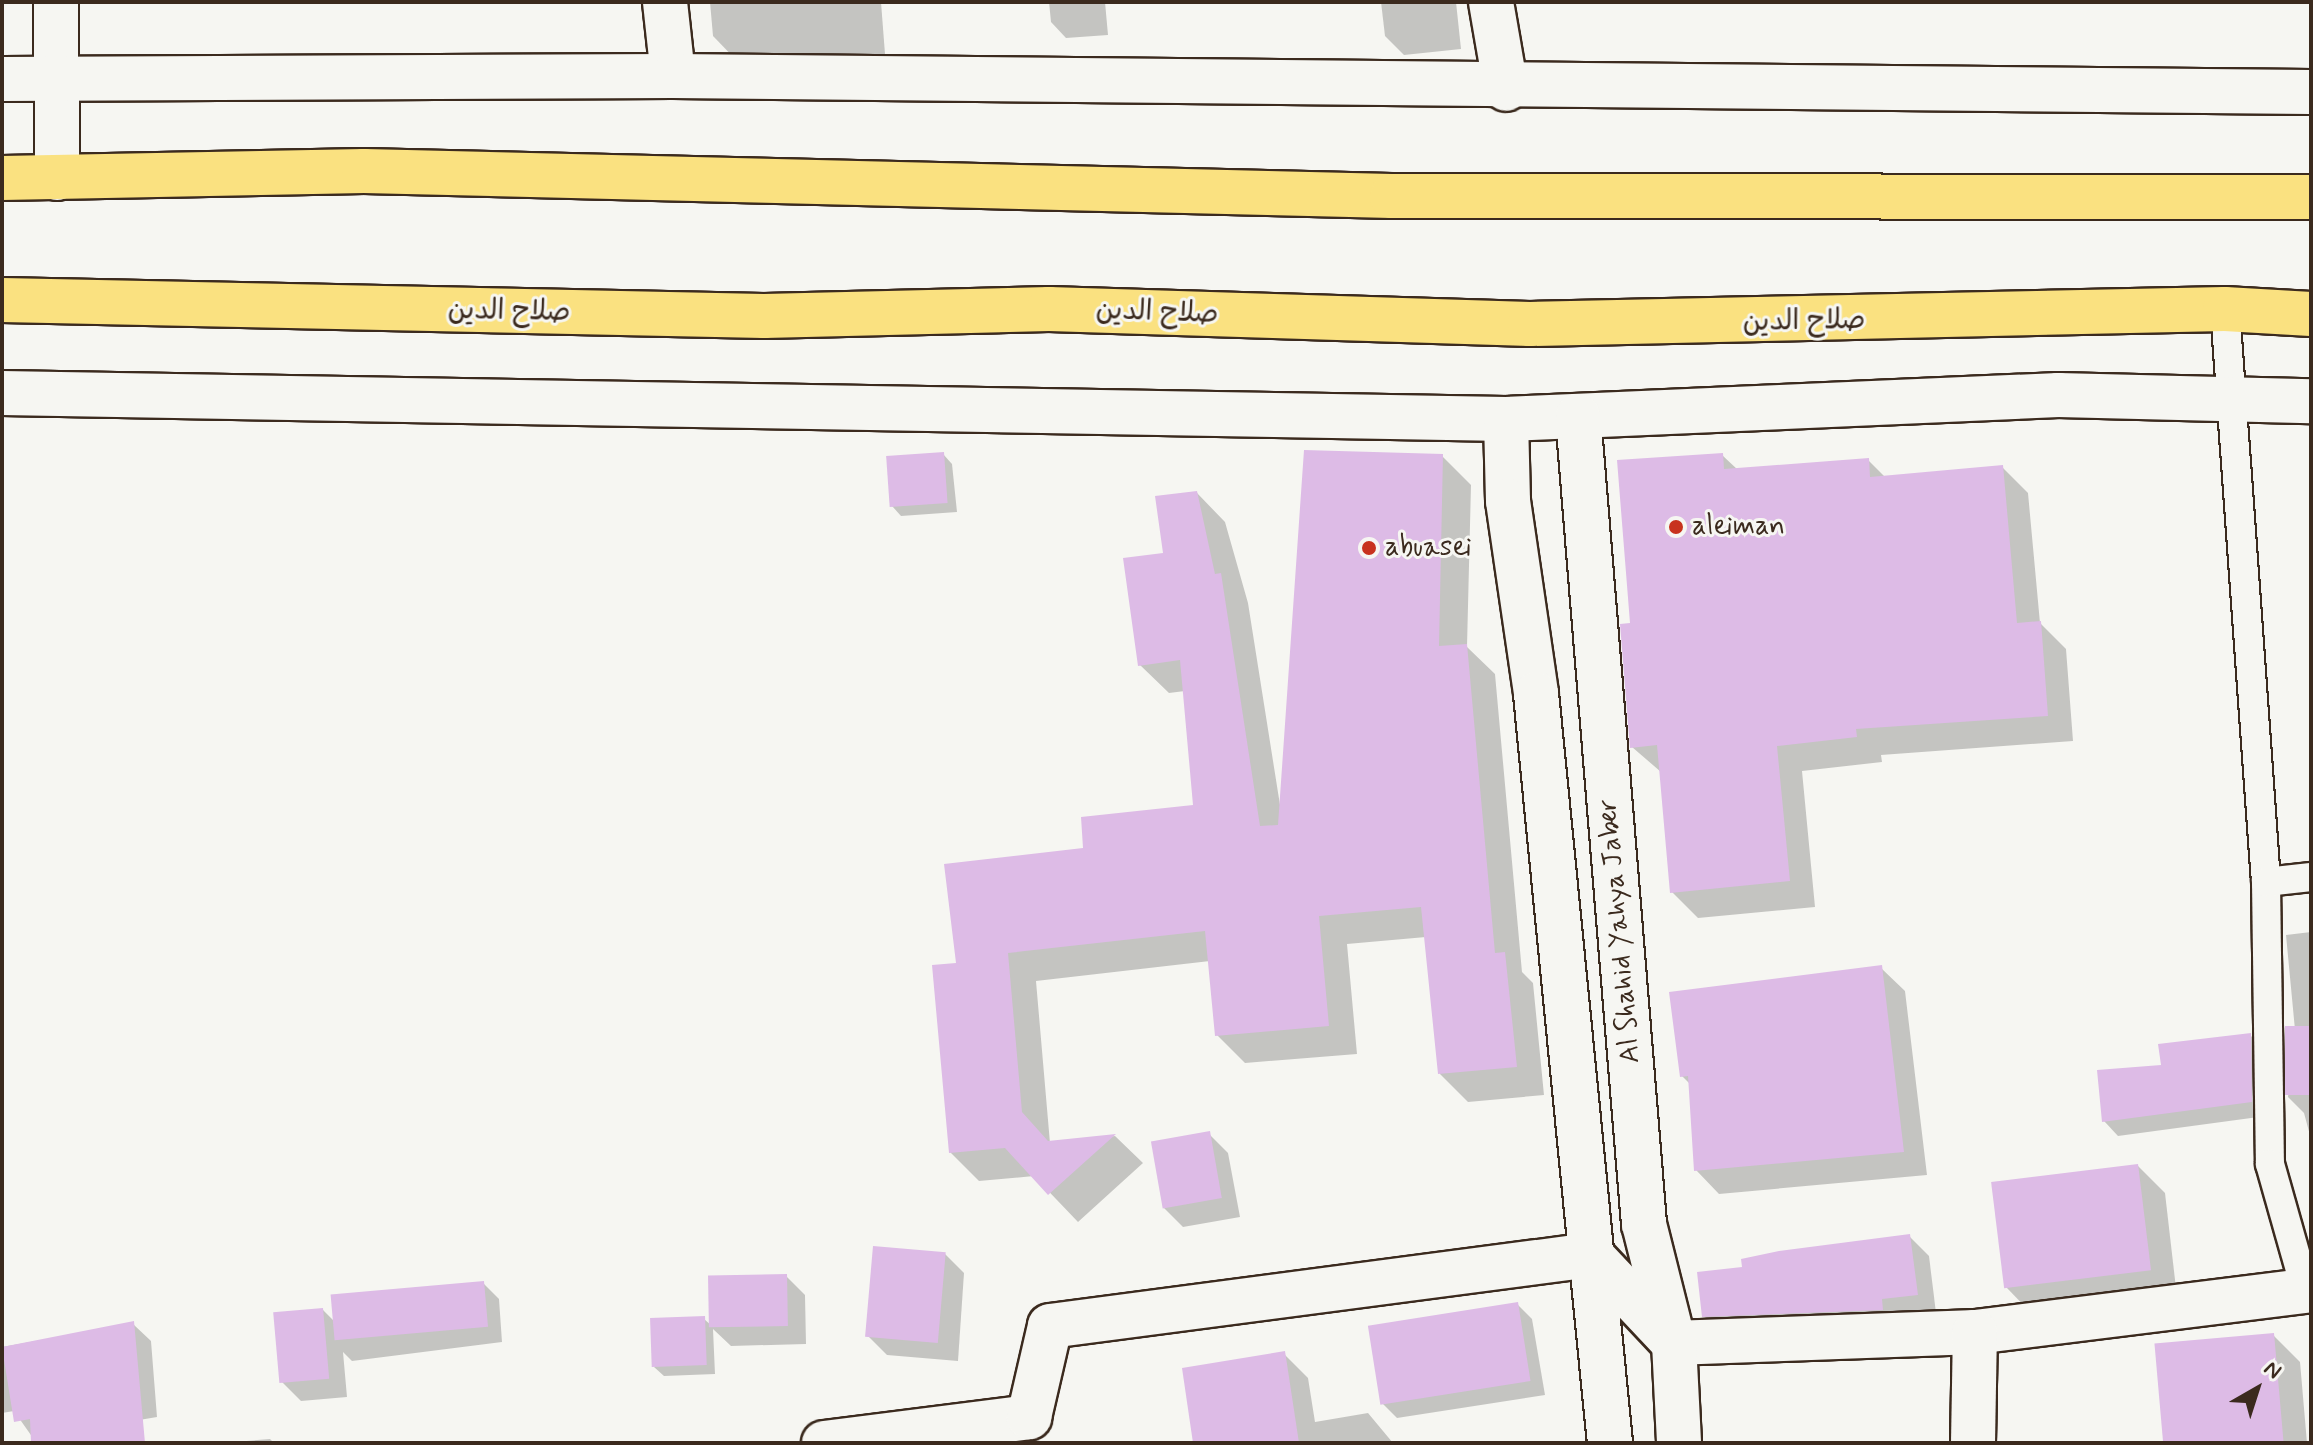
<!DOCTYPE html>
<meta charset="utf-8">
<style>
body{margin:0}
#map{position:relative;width:2313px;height:1445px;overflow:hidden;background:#f6f6f2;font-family:Mynerve,"Playpen Sans Arabic",sans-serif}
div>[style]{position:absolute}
.shadow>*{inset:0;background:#0003}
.building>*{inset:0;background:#ddbbe6;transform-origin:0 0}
.roads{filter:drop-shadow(2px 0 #3b2a1e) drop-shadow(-2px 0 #3b2a1e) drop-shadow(0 2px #3b2a1e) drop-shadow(0 -2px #3b2a1e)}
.service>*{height:28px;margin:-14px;padding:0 14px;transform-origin:14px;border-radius:14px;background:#f6f6f2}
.minor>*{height:44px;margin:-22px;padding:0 22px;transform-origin:22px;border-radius:22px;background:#f6f6f2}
.tertiary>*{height:44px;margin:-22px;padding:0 22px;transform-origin:22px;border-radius:22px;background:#f6f6f2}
.secondary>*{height:44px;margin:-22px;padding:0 22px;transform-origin:22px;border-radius:22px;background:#f6f6f2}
.trunk>*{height:44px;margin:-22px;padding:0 22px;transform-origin:22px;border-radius:22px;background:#fae180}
.dots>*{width:22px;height:22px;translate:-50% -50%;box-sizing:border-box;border:4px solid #f6f6f2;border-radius:50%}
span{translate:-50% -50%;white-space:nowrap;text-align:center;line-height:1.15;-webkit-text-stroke:6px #f6f6f2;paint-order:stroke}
.street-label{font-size:28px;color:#3b2a1e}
.poi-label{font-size:28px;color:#3b2a1e}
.left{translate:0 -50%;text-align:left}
.frame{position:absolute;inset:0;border:4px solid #3b2a1e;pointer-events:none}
.north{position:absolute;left:2217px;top:1349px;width:80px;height:80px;-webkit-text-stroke:6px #f6f6f2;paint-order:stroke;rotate:39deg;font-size:22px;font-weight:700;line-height:32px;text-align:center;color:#3b2a1e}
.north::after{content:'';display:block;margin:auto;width:28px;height:36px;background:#3b2a1e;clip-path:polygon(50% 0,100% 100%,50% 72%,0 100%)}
</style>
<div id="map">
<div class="shadow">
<div style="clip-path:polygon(710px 2px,881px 2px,885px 54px,740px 64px,713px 36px)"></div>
<div style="clip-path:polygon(1049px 2px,1105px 2px,1108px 35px,1066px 38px,1051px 22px)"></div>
<div style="clip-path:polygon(1381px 2px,1456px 2px,1461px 49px,1404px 55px,1385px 36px)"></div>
<div style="clip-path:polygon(943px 454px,952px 464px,957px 512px,901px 516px,892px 506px)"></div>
<div style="clip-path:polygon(1722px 455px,1738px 470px,1868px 460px,1886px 478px,2002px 467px,2028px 493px,2040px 623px,2066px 649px,2073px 741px,1881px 755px,1882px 762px,1802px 771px,1815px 907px,1698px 918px,1672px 892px,1661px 772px,1632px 747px,1632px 625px)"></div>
<div style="clip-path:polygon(1442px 456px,1471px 485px,1467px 647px,1495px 674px,1522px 972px,1533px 983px,1544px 1095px,1468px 1102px,1440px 1074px,1426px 937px,1347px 944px,1357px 1054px,1245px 1063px,1217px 1035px,1210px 961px,1036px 981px,1050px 1143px,1115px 1136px,1143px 1163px,1078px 1222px,1034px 1176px,979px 1181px,950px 1152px,958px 964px,1085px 850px,1195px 806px,1185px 691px,1169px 693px,1140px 665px,1165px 555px,1197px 493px,1225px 522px,1248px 603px,1280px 805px)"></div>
<div style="clip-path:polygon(2311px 932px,2311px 1139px,2304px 1113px,2288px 1097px,2295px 1030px,2286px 935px)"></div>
<div style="clip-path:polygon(1881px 968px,1905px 991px,1927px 1175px,1719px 1194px,1696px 1170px,1690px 1084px,1682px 1076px)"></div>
<div style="clip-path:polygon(2250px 1035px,2265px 1050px,2266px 1116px,2118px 1136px,2104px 1121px,2163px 1067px)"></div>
<div style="clip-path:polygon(1209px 1134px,1228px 1153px,1240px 1217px,1183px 1227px,1164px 1208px)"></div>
<div style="clip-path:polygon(2138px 1166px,2165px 1193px,2177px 1297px,2033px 1315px,2006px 1287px)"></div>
<div style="clip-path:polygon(1910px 1237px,1929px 1256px,1936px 1313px,1723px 1335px,1704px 1316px,1744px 1269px)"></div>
<div style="clip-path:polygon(945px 1254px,964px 1273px,958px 1361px,887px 1355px,868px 1336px)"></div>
<div style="clip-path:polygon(786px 1276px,805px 1295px,806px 1344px,731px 1346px,713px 1329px,715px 1374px,664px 1376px,654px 1367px,704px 1319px,712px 1326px)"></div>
<div style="clip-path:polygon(483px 1283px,499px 1299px,502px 1342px,352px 1361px,343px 1352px,347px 1397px,301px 1401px,282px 1382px,323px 1310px,335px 1322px)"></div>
<div style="clip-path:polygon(1517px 1304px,1532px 1319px,1545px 1395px,1397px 1418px,1382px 1403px)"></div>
<div style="clip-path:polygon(133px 1324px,151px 1341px,157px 1417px,33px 1438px,14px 1411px,2px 1413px,2px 1347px)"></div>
<div style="clip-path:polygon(2273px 1335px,2300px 1362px,2307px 1443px,2165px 1443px)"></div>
<div style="clip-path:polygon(1284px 1354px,1308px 1378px,1315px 1422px,1368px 1413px,1393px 1443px,1195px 1443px)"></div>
<div style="clip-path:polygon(270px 1439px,274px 1443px,221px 1443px)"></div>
</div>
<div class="building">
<div style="clip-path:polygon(1304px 450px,1443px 454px,1439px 646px,1467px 644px,1495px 953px,1505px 952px,1517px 1067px,1438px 1074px,1421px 907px,1319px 916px,1329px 1026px,1215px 1036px,1205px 931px,1008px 953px,1022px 1112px,1048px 1141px,1116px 1134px,1048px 1195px,1005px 1148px,949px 1153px,932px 965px,956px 963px,944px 864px,1083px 848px,1081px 817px,1193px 805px,1180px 660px,1138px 666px,1123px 558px,1163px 553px,1155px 496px,1197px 491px,1215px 574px,1221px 573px,1260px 826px,1278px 825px)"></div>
<div style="left:944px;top:452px;width:51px;height:58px;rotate:86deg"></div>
<div style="clip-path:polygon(1723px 453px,1724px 469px,1869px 458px,1870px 477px,2003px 465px,2017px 623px,2041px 621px,2048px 716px,1856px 729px,1857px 737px,1777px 746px,1790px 881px,1670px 893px,1657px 745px,1630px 748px,1620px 624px,1630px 623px,1617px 460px)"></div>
<div style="clip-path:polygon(1882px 965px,1904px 1152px,1694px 1171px,1688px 1076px,1680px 1077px,1669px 992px)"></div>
<div style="left:2311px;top:1026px;width:69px;height:26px;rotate:90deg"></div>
<div style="clip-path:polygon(2251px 1033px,2252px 1102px,2102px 1122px,2097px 1070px,2161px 1065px,2158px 1044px)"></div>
<div style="left:1210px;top:1131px;width:68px;height:60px;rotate:80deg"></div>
<div style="left:2138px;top:1164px;width:107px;height:148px;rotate:83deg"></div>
<div style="clip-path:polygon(1910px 1234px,1918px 1295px,1882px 1299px,1883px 1310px,1702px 1317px,1697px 1272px,1742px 1267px,1741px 1259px,1779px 1251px)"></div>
<div style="left:873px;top:1246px;width:73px;height:91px;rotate:5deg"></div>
<div style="left:787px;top:1274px;width:52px;height:79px;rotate:89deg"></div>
<div style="left:484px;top:1281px;width:46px;height:154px;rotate:85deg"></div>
<div style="left:1518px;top:1302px;width:80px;height:152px;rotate:81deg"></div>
<div style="left:323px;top:1308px;width:71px;height:50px;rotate:85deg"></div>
<div style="left:705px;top:1316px;width:49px;height:55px;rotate:88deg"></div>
<div style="clip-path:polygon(134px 1321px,145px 1443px,31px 1443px,30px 1419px,14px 1422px,2px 1347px)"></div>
<div style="left:2274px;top:1333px;width:110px;height:120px;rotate:85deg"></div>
<div style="clip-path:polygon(1285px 1351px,1299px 1443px,1193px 1443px,1182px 1368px)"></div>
</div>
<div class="roads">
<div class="service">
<div style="left:2225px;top:309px;width:574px;rotate:85.91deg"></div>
<div style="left:2266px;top:882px;width:282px;rotate:89.2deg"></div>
<div style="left:2270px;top:1164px;width:132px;rotate:74.2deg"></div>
<div style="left:2266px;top:882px;width:45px;rotate:-6.3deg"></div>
</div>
<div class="minor">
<div style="left:56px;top:2px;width:176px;rotate:89.7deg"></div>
<div style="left:665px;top:2px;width:74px;rotate:83.8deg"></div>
<div style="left:1491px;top:2px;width:88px;rotate:80.2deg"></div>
<div style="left:824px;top:1443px;width:207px;rotate:-7.2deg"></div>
<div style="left:1029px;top:1417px;width:93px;rotate:-77deg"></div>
<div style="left:1050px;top:1326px;width:546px;rotate:-7.48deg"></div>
<div style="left:1591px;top:1255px;width:121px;rotate:46.7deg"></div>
<div style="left:1674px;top:1343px;width:301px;rotate:-2.1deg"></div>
<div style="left:1975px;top:1332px;width:339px;rotate:-7.1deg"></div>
<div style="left:1973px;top:1443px;width:111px;rotate:-89deg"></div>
</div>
<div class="tertiary">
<div style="left:2px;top:393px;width:1504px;rotate:0.99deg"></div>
<div style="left:1506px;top:419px;width:553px;rotate:-2.49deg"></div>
<div style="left:2058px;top:395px;width:253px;rotate:1.4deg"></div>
<div style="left:1578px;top:416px;width:811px;rotate:85.33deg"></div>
<div style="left:1644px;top:1224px;width:123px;rotate:75.9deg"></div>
<div style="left:1674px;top:1343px;width:100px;rotate:87.1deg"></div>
<div style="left:1506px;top:419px;width:82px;rotate:88.6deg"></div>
<div style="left:1508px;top:501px;width:195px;rotate:81.7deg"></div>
<div style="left:1536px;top:694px;width:753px;rotate:84.36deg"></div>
</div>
<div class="secondary">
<div style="left:2px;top:79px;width:671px;rotate:-0.26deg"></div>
<div style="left:673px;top:76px;width:1638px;rotate:0.56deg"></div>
</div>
<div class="trunk">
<div style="left:2px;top:178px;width:362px;rotate:-1.1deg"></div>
<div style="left:364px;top:171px;width:1028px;rotate:1.39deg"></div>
<div style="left:1392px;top:196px;width:919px;rotate:0.06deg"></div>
<div style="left:2px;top:300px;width:762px;rotate:1.2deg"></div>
<div style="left:764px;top:316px;width:285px;rotate:-1.4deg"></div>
<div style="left:1049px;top:309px;width:481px;rotate:1.8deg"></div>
<div style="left:1530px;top:324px;width:695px;rotate:-1.24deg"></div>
<div style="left:2225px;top:309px;width:86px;rotate:3.3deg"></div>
</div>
</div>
<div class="dots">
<div style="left:1676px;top:527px;background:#c8321e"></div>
<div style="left:1369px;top:548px;background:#c8321e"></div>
</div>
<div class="street-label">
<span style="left:509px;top:312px;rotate:1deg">صلاح الدين</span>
<span style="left:1157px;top:313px;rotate:2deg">صلاح الدين</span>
<span style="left:1804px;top:322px;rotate:-1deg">صلاح الدين</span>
<span style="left:1620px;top:931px;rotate:-95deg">Al Shahid Yahya Jaber</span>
</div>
<div class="poi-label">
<span class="left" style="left:1692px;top:527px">aleiman</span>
<span class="left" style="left:1385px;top:548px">abuasei</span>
</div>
<div class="frame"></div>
<div class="north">N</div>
</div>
